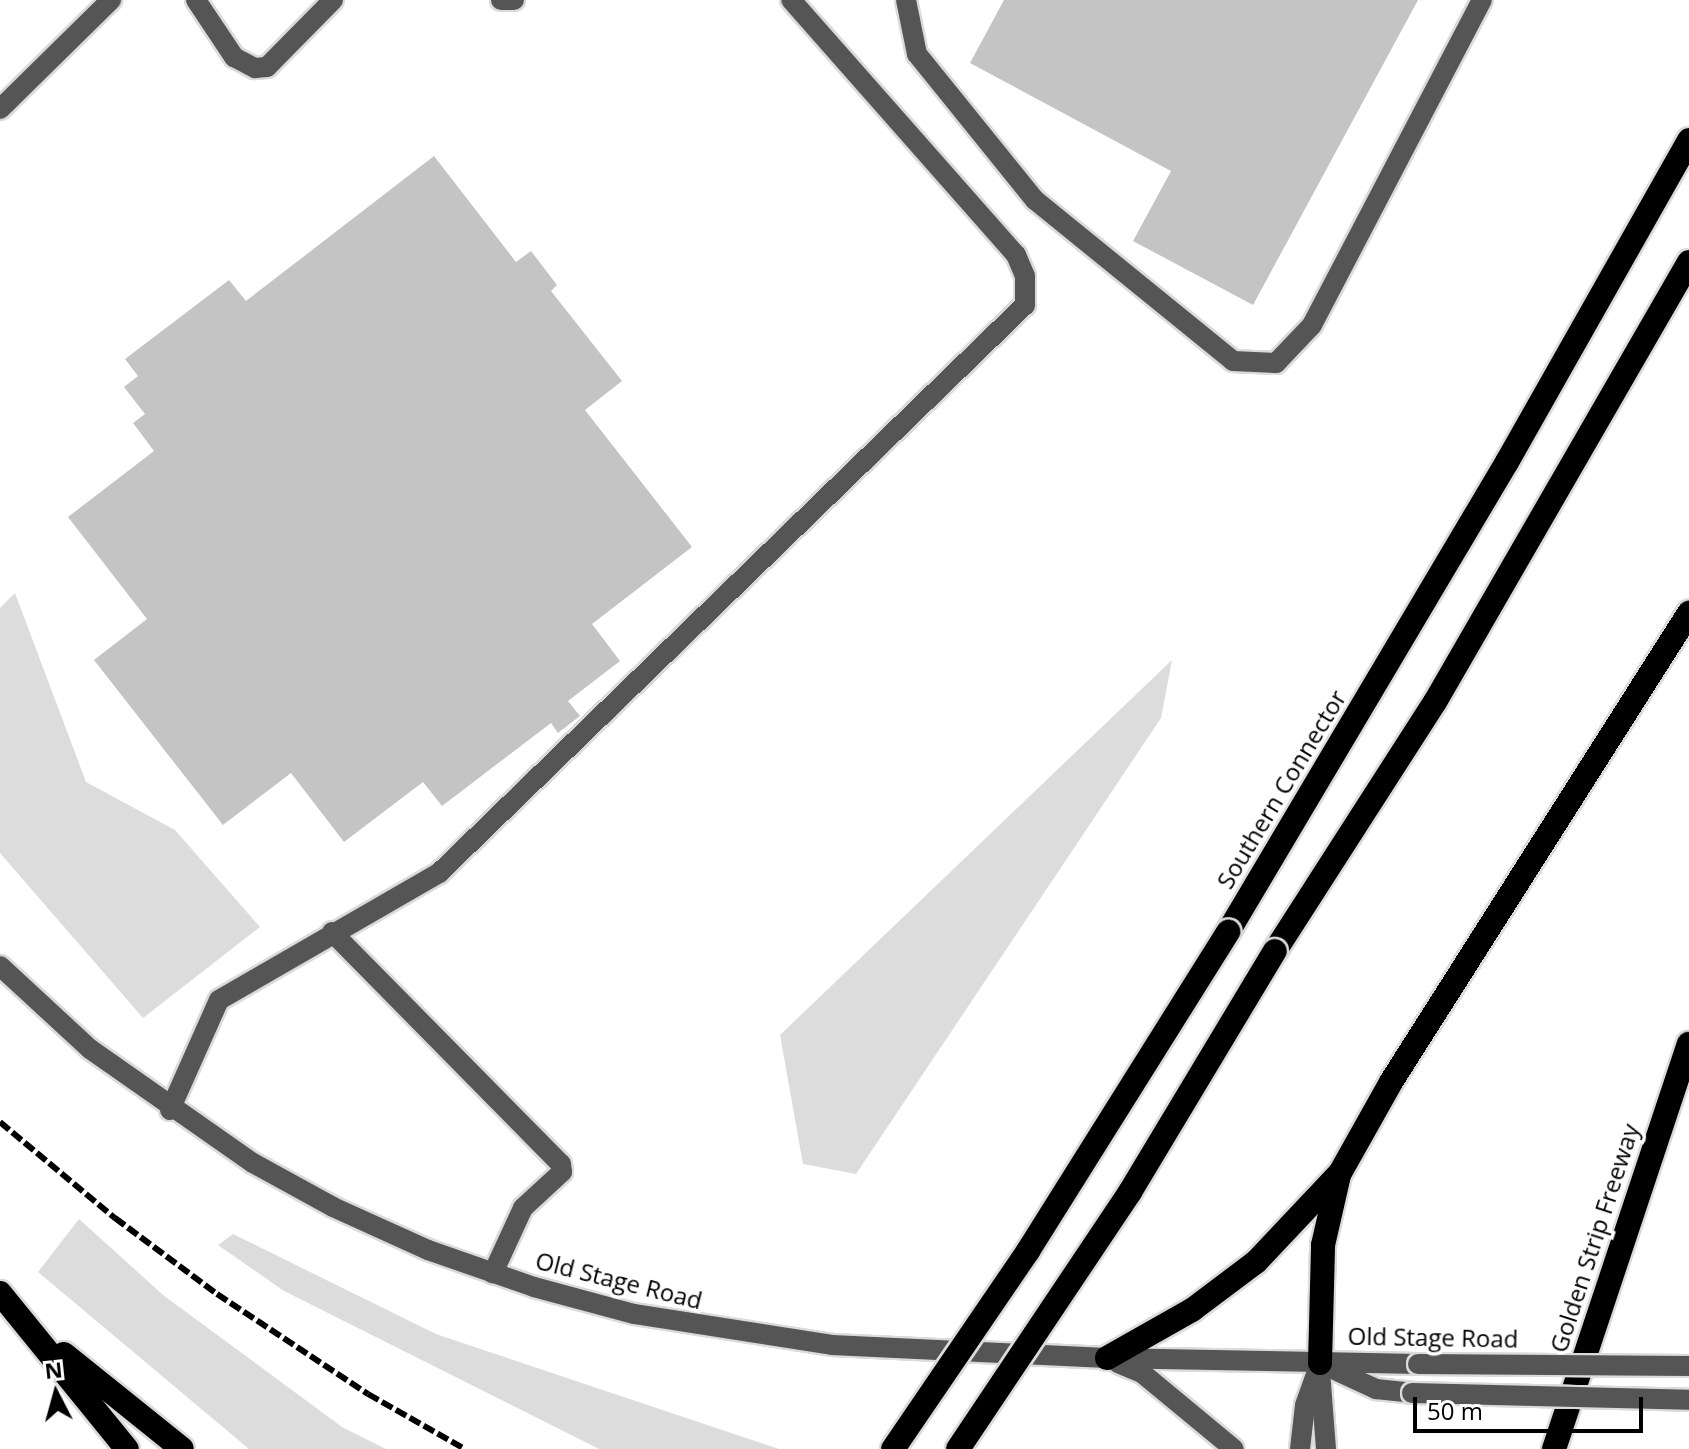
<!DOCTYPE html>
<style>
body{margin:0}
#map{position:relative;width:1689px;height:1449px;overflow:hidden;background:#fff;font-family:"Open Sans",sans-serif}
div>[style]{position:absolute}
.green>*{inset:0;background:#dcdcdc}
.building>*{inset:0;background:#c4c4c4}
.roads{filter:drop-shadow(2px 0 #dbdbdb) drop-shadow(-2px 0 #dbdbdb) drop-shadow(0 2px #dbdbdb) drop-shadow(0 -2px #dbdbdb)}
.minor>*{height:20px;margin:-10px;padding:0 10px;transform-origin:10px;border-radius:10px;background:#555}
.highway>*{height:24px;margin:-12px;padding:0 12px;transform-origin:12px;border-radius:12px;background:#000}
.rail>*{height:6px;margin-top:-3px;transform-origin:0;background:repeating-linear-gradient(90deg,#000 0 12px,transparent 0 16px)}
.bridges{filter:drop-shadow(2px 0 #dbdbdb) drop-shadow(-2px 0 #dbdbdb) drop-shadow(0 2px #dbdbdb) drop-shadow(0 -2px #dbdbdb)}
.minor-bridge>*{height:20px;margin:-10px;padding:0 10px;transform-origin:10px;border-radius:10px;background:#555}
.highway-bridge>*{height:24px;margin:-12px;padding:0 12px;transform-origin:12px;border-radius:12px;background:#000}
span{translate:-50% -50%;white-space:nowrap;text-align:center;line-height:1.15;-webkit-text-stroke:7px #fff;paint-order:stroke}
.street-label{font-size:24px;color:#000}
.north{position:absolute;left:16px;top:1353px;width:80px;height:80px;-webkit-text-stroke:6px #fff;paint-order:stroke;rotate:354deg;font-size:22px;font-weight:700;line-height:32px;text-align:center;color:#000}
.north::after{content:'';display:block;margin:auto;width:28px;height:36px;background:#000;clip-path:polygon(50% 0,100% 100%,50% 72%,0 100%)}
.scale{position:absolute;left:1413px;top:1397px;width:230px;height:36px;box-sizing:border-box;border:4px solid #000;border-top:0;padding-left:10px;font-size:24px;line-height:28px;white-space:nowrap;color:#000;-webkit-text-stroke:6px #fff;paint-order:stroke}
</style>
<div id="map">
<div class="green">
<div style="clip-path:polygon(15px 593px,86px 782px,175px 830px,260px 927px,143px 1018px,0 853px,0 608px)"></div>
<div style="clip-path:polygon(1172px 660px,1161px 718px,856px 1174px,803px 1164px,780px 1035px)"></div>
<div style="clip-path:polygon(79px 1219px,163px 1295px,342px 1427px,386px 1449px,249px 1449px,38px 1272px)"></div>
<div style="clip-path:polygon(233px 1234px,436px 1334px,779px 1449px,599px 1449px,284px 1291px,218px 1245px)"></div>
</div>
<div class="building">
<div style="clip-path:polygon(1004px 0,1418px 0,1253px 305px,1133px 241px,1171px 171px,970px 63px)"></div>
<div style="clip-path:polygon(434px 156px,516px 262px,531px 251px,557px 285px,551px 291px,622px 381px,585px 410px,692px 547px,592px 624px,620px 661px,568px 701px,580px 716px,558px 733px,551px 723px,442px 806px,423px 782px,344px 842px,291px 773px,223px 825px,94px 660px,147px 619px,68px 517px,154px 451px,133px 423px,145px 414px,124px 387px,138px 376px,125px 359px,229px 280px,246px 301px)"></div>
</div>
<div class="roads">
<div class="minor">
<div style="left:196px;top:0;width:69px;rotate:56.3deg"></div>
<div style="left:234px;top:57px;width:24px;rotate:28deg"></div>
<div style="left:255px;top:68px;width:12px;rotate:-5deg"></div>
<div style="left:267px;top:67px;width:94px;rotate:-45.4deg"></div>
<div style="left:501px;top:0;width:13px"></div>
<div style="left:906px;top:0;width:55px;rotate:78.5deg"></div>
<div style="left:917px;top:54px;width:188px;rotate:51.1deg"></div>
<div style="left:1035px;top:200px;width:255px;rotate:39.1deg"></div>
<div style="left:1233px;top:361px;width:43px;rotate:2.7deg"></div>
<div style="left:1276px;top:363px;width:52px;rotate:-46.5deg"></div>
<div style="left:1312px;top:325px;width:367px;rotate:-62.4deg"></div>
<div style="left:0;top:109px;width:156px;rotate:-44.5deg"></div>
<div style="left:332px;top:932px;width:326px;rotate:45.4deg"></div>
<div style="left:561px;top:1164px;width:8px;rotate:83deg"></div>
<div style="left:562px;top:1172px;width:53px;rotate:137.3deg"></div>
<div style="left:523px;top:1208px;width:72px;rotate:114.8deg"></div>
<div style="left:0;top:966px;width:122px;rotate:42.7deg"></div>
<div style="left:90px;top:1049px;width:199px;rotate:35deg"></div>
<div style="left:253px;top:1163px;width:91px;rotate:28.8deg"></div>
<div style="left:333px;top:1207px;width:104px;rotate:24.4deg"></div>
<div style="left:428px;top:1250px;width:112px;rotate:19.2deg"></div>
<div style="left:534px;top:1287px;width:104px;rotate:15.1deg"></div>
<div style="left:634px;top:1314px;width:200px;rotate:8.9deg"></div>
<div style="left:832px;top:1345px;width:275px;rotate:2.7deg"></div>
<div style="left:1107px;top:1358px;width:311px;rotate:1.1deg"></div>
<div style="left:170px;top:1110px;width:120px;rotate:-66deg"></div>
<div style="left:219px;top:1000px;width:254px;rotate:-30deg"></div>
<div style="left:439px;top:873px;width:816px;rotate:-44.11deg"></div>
<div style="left:1025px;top:305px;width:29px;rotate:-90deg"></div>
<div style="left:1025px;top:276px;width:23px;rotate:-113deg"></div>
<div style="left:1016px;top:255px;width:340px;rotate:-131.4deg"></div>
<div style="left:1118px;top:1363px;width:26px;rotate:23deg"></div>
<div style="left:1142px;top:1373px;width:119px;rotate:39.6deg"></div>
<div style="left:1320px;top:1363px;width:62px;rotate:24.9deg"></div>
<div style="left:1376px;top:1389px;width:36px;rotate:6deg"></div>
<div style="left:1320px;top:1371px;width:78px;rotate:85.6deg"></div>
<div style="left:1300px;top:1449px;width:44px;rotate:-83.5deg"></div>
<div style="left:1305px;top:1405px;width:45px;rotate:-70.3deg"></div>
</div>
<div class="highway">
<div style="left:1228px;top:932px;width:547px;rotate:-59.31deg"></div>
<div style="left:1507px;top:462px;width:370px;rotate:-60.5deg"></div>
<div style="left:1275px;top:951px;width:296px;rotate:-57.3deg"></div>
<div style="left:1435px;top:702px;width:508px;rotate:-60deg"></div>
<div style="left:0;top:1293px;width:201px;rotate:50.9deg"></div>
<div style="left:64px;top:1354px;width:151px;rotate:38.8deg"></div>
<div style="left:1107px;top:1358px;width:98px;rotate:-29.5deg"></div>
<div style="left:1192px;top:1310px;width:80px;rotate:-36.9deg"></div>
<div style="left:1256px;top:1262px;width:122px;rotate:-46.7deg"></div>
<div style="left:1340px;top:1173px;width:104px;rotate:-60.7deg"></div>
<div style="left:1391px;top:1082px;width:556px;rotate:-57.57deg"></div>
<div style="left:1320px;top:1363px;width:118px;rotate:-88.5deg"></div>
<div style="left:1323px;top:1245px;width:72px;rotate:-77.1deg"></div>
<div style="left:1554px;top:1449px;width:427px;rotate:-71.6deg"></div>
</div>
</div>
<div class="rail">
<div style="left:0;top:1122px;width:150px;rotate:39.9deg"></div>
<div style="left:115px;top:1218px;width:127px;rotate:36.7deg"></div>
<div style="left:217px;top:1294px;width:181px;rotate:33.5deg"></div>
<div style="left:368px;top:1394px;width:112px;rotate:29.6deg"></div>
</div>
<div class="bridges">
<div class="minor-bridge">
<div style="left:1418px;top:1364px;width:271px;rotate:0.4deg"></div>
<div style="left:1412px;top:1393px;width:277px;rotate:1.4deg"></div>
</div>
<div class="highway-bridge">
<div style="left:893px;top:1449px;width:240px;rotate:-55.7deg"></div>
<div style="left:1028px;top:1251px;width:377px;rotate:-57.9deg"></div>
<div style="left:958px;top:1449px;width:309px;rotate:-56.2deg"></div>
<div style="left:1130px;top:1192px;width:281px;rotate:-59deg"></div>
</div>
</div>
<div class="street-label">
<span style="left:1281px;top:789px;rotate:-59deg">Southern Connector</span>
<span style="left:1594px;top:1238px;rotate:-72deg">Golden Strip Freeway</span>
<span style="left:619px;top:1280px;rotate:14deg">Old Stage Road</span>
<span style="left:1433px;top:1337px;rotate:1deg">Old Stage Road</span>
</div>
<div class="north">N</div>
<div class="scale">50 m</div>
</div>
